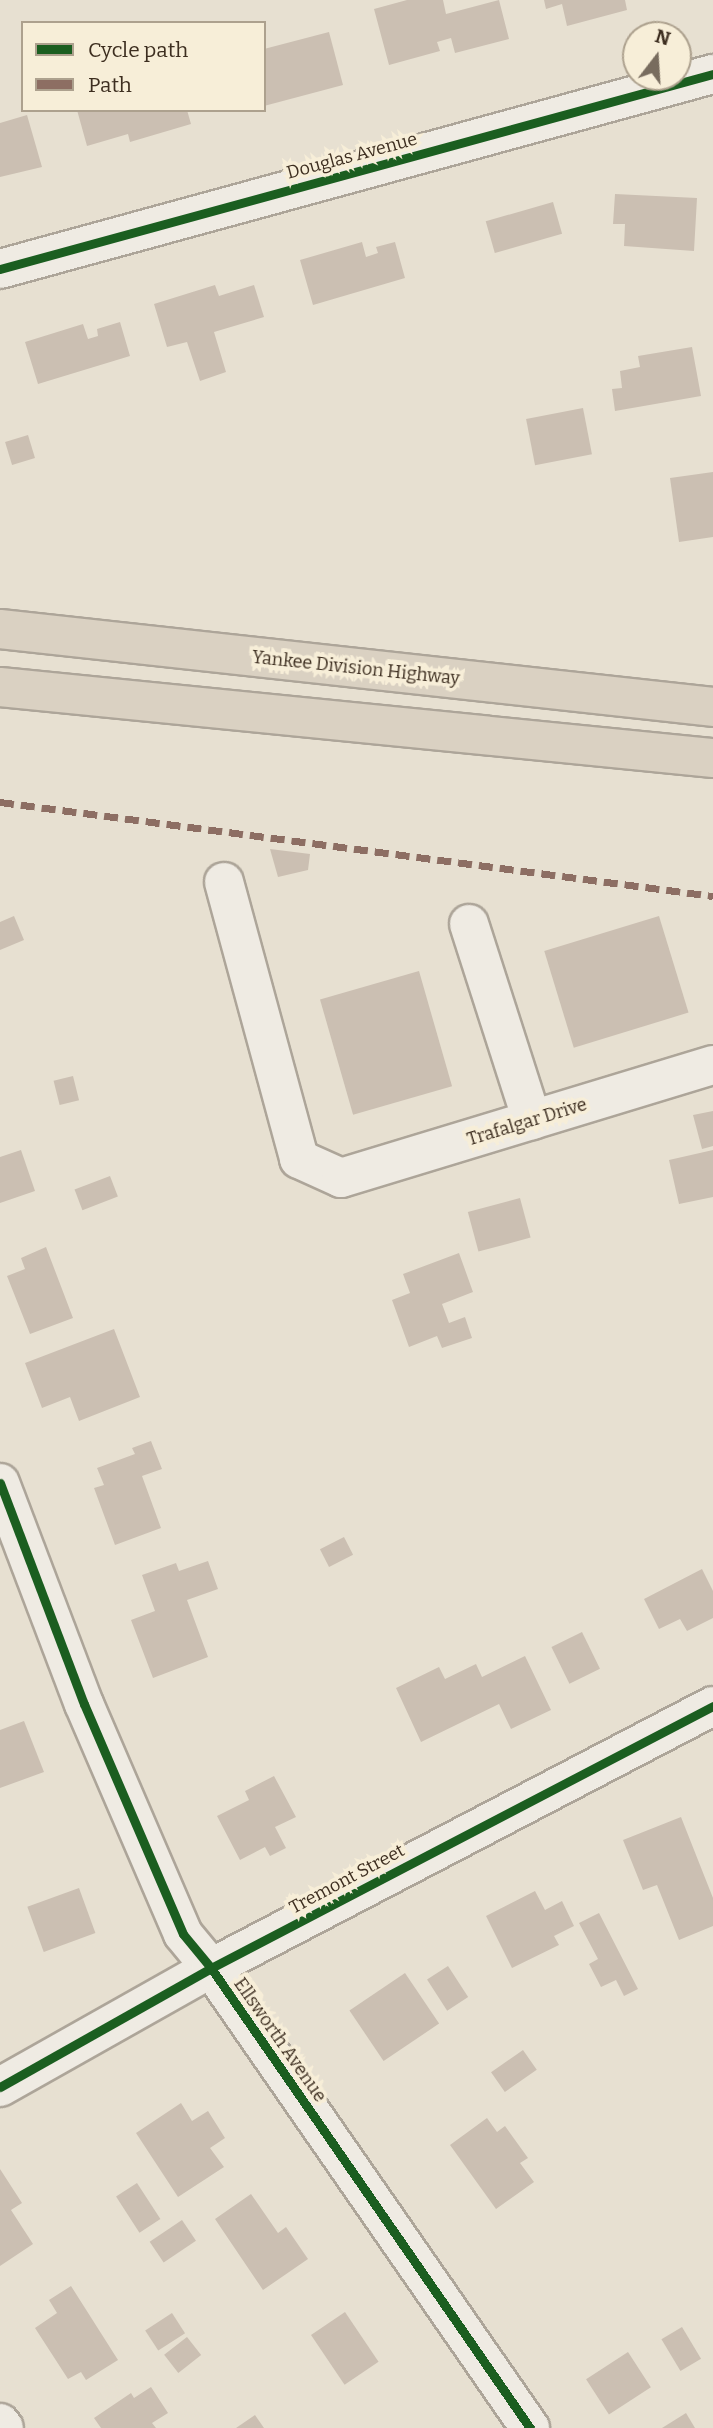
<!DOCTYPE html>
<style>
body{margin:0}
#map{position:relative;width:713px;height:2428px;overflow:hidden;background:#e7e0d1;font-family:Bitter,serif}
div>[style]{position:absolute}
.building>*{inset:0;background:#cbbfb2;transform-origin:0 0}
.roads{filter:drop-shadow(2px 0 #ada599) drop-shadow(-2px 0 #ada599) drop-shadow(0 2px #ada599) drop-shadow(0 -2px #ada599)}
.minor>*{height:38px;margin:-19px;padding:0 19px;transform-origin:19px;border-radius:19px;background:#efebe3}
.highway>*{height:38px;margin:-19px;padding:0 19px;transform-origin:19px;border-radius:19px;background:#dad1c2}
.quiet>*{height:7px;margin-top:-3.5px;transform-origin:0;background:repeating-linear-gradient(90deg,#8d6e63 0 14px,transparent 0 21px)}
.cycleway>*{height:9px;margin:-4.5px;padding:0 4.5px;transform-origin:4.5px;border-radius:4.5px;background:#1b5e20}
span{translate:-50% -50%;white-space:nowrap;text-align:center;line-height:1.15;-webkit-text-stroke:7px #f7eed8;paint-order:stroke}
.street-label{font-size:18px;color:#3d2e20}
.legend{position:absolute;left:21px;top:21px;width:245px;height:91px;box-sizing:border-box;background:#f7eed8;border:2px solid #ada18e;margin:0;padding:9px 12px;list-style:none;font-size:21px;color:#3d2e20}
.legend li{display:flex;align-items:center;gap:14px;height:35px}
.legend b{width:35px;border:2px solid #ada18e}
.north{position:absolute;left:622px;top:21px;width:70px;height:70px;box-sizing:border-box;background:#f7eed8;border:2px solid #ada18e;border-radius:50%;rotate:17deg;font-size:19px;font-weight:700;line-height:28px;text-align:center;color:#3d2e20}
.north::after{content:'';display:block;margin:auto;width:24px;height:32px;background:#786c5e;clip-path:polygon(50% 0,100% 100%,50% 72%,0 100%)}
</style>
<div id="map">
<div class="building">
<div style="clip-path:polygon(407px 0,443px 0,446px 14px,499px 0,509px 39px,455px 53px,451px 38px,437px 42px,440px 51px,389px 65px,374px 9px)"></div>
<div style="clip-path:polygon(544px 0,625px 0,627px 10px,567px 26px,562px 4px,546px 9px)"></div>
<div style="clip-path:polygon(329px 32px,343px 85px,264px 106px,264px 49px)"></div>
<div style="clip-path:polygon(77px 110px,187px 110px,191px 124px,130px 142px,128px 134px,87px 146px)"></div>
<div style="clip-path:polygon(27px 115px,42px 167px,0 177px,0 123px)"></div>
<div style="clip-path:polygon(615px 194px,697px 198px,694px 251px,624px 246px,625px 224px,613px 224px)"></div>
<div style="left:553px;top:202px;width:33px;height:70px;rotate:74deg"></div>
<div style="clip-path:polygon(362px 242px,366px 257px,378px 253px,376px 247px,395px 242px,405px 278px,313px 305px,300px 260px)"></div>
<div style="clip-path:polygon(215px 285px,219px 296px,254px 285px,264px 317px,214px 332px,226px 372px,200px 381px,187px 342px,167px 347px,154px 304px)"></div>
<div style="clip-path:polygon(120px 322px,130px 356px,38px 384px,25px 342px,83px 324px,88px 339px,98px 336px,97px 329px)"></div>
<div style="clip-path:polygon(692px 347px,701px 396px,615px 411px,612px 389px,622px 388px,620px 371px,640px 367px,638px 356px)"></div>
<div style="left:583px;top:408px;width:47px;height:58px;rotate:79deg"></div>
<div style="left:28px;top:435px;width:24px;height:24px;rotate:73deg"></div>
<div style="clip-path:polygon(713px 472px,713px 537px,679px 542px,670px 478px)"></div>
<div style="clip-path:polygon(270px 849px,310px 854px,308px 870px,278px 877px)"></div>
<div style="clip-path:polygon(14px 916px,24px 940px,0 950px,0 922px)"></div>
<div style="left:659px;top:916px;width:101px;height:120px;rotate:73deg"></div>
<div style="left:419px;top:971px;width:120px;height:103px;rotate:74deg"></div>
<div style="left:73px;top:1076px;width:25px;height:20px;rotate:76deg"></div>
<div style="clip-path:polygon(713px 1111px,713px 1146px,702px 1149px,693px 1115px)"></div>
<div style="clip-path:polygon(21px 1150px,35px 1191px,0 1203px,0 1157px)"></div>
<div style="clip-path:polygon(713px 1150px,713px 1197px,679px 1204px,669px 1160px)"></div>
<div style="left:110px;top:1176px;width:22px;height:38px;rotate:69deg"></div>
<div style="left:520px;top:1198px;width:41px;height:54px;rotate:75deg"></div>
<div style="clip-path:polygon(46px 1247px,73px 1318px,30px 1334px,7px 1276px,25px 1269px,21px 1258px)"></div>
<div style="clip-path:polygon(459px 1253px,473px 1292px,442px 1304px,449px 1323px,465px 1317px,472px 1338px,442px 1348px,437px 1336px,409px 1347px,392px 1300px,410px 1293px,403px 1274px)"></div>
<div style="clip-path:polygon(114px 1329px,140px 1397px,79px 1421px,70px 1397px,42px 1408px,25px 1363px)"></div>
<div style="clip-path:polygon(151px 1441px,162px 1469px,142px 1476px,161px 1528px,115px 1545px,94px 1488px,104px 1485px,97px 1468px,135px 1454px,132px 1448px)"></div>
<div style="left:344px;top:1537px;width:20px;height:27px;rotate:63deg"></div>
<div style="clip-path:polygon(208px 1561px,218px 1589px,187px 1600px,208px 1657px,153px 1678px,131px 1620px,155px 1611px,142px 1575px,176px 1563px,179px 1571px)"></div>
<div style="clip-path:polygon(702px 1569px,713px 1591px,713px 1618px,687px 1631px,680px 1619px,659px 1629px,644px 1599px)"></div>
<div style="left:582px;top:1632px;width:41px;height:34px;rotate:64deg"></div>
<div style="clip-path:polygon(525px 1656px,551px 1710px,511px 1729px,499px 1704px,421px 1742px,396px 1688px,439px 1667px,445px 1679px,476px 1664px,482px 1677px)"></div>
<div style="clip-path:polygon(24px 1721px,44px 1772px,0 1788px,0 1730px)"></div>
<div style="clip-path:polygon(274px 1776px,296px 1817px,275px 1827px,286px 1848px,270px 1856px,265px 1847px,240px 1860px,217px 1816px,249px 1800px,245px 1791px)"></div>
<div style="clip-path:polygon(681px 1817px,713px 1898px,713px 1926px,679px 1940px,657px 1885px,643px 1890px,623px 1840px)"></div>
<div style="left:79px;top:1888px;width:48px;height:55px;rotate:70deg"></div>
<div style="clip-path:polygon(535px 1891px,545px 1910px,562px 1901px,574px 1926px,554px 1936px,559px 1945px,512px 1968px,486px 1916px)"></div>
<div style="clip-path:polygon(599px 1913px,638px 1989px,624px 1996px,616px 1980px,601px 1987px,589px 1964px,598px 1959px,579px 1923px)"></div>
<div style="left:448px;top:1966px;width:37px;height:25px;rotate:57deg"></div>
<div style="left:405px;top:1973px;width:61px;height:67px;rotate:56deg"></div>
<div style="left:523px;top:2050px;width:24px;height:39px;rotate:55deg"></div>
<div style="clip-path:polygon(181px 2103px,192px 2121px,208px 2111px,225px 2138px,210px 2148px,224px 2167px,178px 2197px,136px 2133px)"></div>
<div style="clip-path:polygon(487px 2118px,497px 2132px,505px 2126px,528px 2158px,520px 2163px,534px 2182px,496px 2209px,450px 2145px)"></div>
<div style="clip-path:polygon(0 2169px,22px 2203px,11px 2210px,33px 2244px,0 2266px)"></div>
<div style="left:137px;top:2183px;width:43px;height:25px;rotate:57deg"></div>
<div style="clip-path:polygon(251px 2194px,278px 2233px,286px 2227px,308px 2259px,263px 2290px,215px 2219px)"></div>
<div style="left:182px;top:2220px;width:25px;height:39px;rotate:56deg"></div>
<div style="clip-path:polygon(71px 2286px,118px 2360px,86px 2380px,81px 2372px,68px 2379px,35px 2328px,57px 2313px,49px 2300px)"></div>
<div style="left:345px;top:2312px;width:60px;height:41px;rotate:56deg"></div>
<div style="left:172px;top:2313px;width:24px;height:32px;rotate:57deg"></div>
<div style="left:682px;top:2327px;width:37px;height:24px;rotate:59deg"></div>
<div style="left:187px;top:2337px;width:23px;height:29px;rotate:52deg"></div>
<div style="left:628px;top:2352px;width:42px;height:50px;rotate:57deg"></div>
<div style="clip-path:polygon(151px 2387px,168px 2413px,152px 2423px,156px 2428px,101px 2428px,94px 2418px,131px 2393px,134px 2398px)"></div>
<div style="clip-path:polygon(686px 2413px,695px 2428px,662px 2428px)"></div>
<div style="clip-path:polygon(255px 2415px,264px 2428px,236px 2428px)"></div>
</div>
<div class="roads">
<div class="minor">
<div style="left:0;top:269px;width:739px;rotate:-15.3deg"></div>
<div style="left:224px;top:882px;width:287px;rotate:74.8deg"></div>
<div style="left:299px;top:1159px;width:46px;rotate:24.3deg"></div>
<div style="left:341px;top:1178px;width:389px;rotate:-16.9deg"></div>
<div style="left:469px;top:924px;width:206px;rotate:72.2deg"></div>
<div style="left:0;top:1483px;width:236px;rotate:69.2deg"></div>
<div style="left:84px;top:1704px;width:250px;rotate:66.7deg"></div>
<div style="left:183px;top:1934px;width:44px;rotate:50.5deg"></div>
<div style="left:211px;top:1968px;width:560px;rotate:55.26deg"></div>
<div style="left:0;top:2087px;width:242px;rotate:-29.4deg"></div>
<div style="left:211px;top:1968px;width:566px;rotate:-27.56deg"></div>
<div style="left:0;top:2423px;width:6px;rotate:51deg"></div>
</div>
<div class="highway">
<div style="left:0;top:629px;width:717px;rotate:6.24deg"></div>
<div style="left:0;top:687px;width:717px;rotate:5.69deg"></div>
</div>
</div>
<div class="quiet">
<div style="left:0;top:802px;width:719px;rotate:7.51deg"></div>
</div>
<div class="cycleway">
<div style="left:0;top:269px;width:739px;rotate:-15.3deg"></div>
<div style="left:0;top:1483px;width:236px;rotate:69.2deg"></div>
<div style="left:84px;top:1704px;width:250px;rotate:66.7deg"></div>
<div style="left:183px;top:1934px;width:44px;rotate:50.5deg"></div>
<div style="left:211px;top:1968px;width:560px;rotate:55.26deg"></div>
<div style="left:0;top:2087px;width:242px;rotate:-29.4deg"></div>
<div style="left:211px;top:1968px;width:566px;rotate:-27.56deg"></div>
</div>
<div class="street-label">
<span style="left:352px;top:156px;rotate:-15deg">Douglas Avenue</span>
<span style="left:356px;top:668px;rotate:6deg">Yankee Division Highway</span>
<span style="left:527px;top:1122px;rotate:-17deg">Trafalgar Drive</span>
<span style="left:347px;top:1879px;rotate:-28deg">Tremont Street</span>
<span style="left:280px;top:2040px;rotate:55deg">Ellsworth Avenue</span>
</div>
<ul class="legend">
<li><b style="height:9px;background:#1b5e20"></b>Cycle path</li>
<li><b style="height:9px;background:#8d6e63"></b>Path</li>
</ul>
<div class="north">N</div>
</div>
